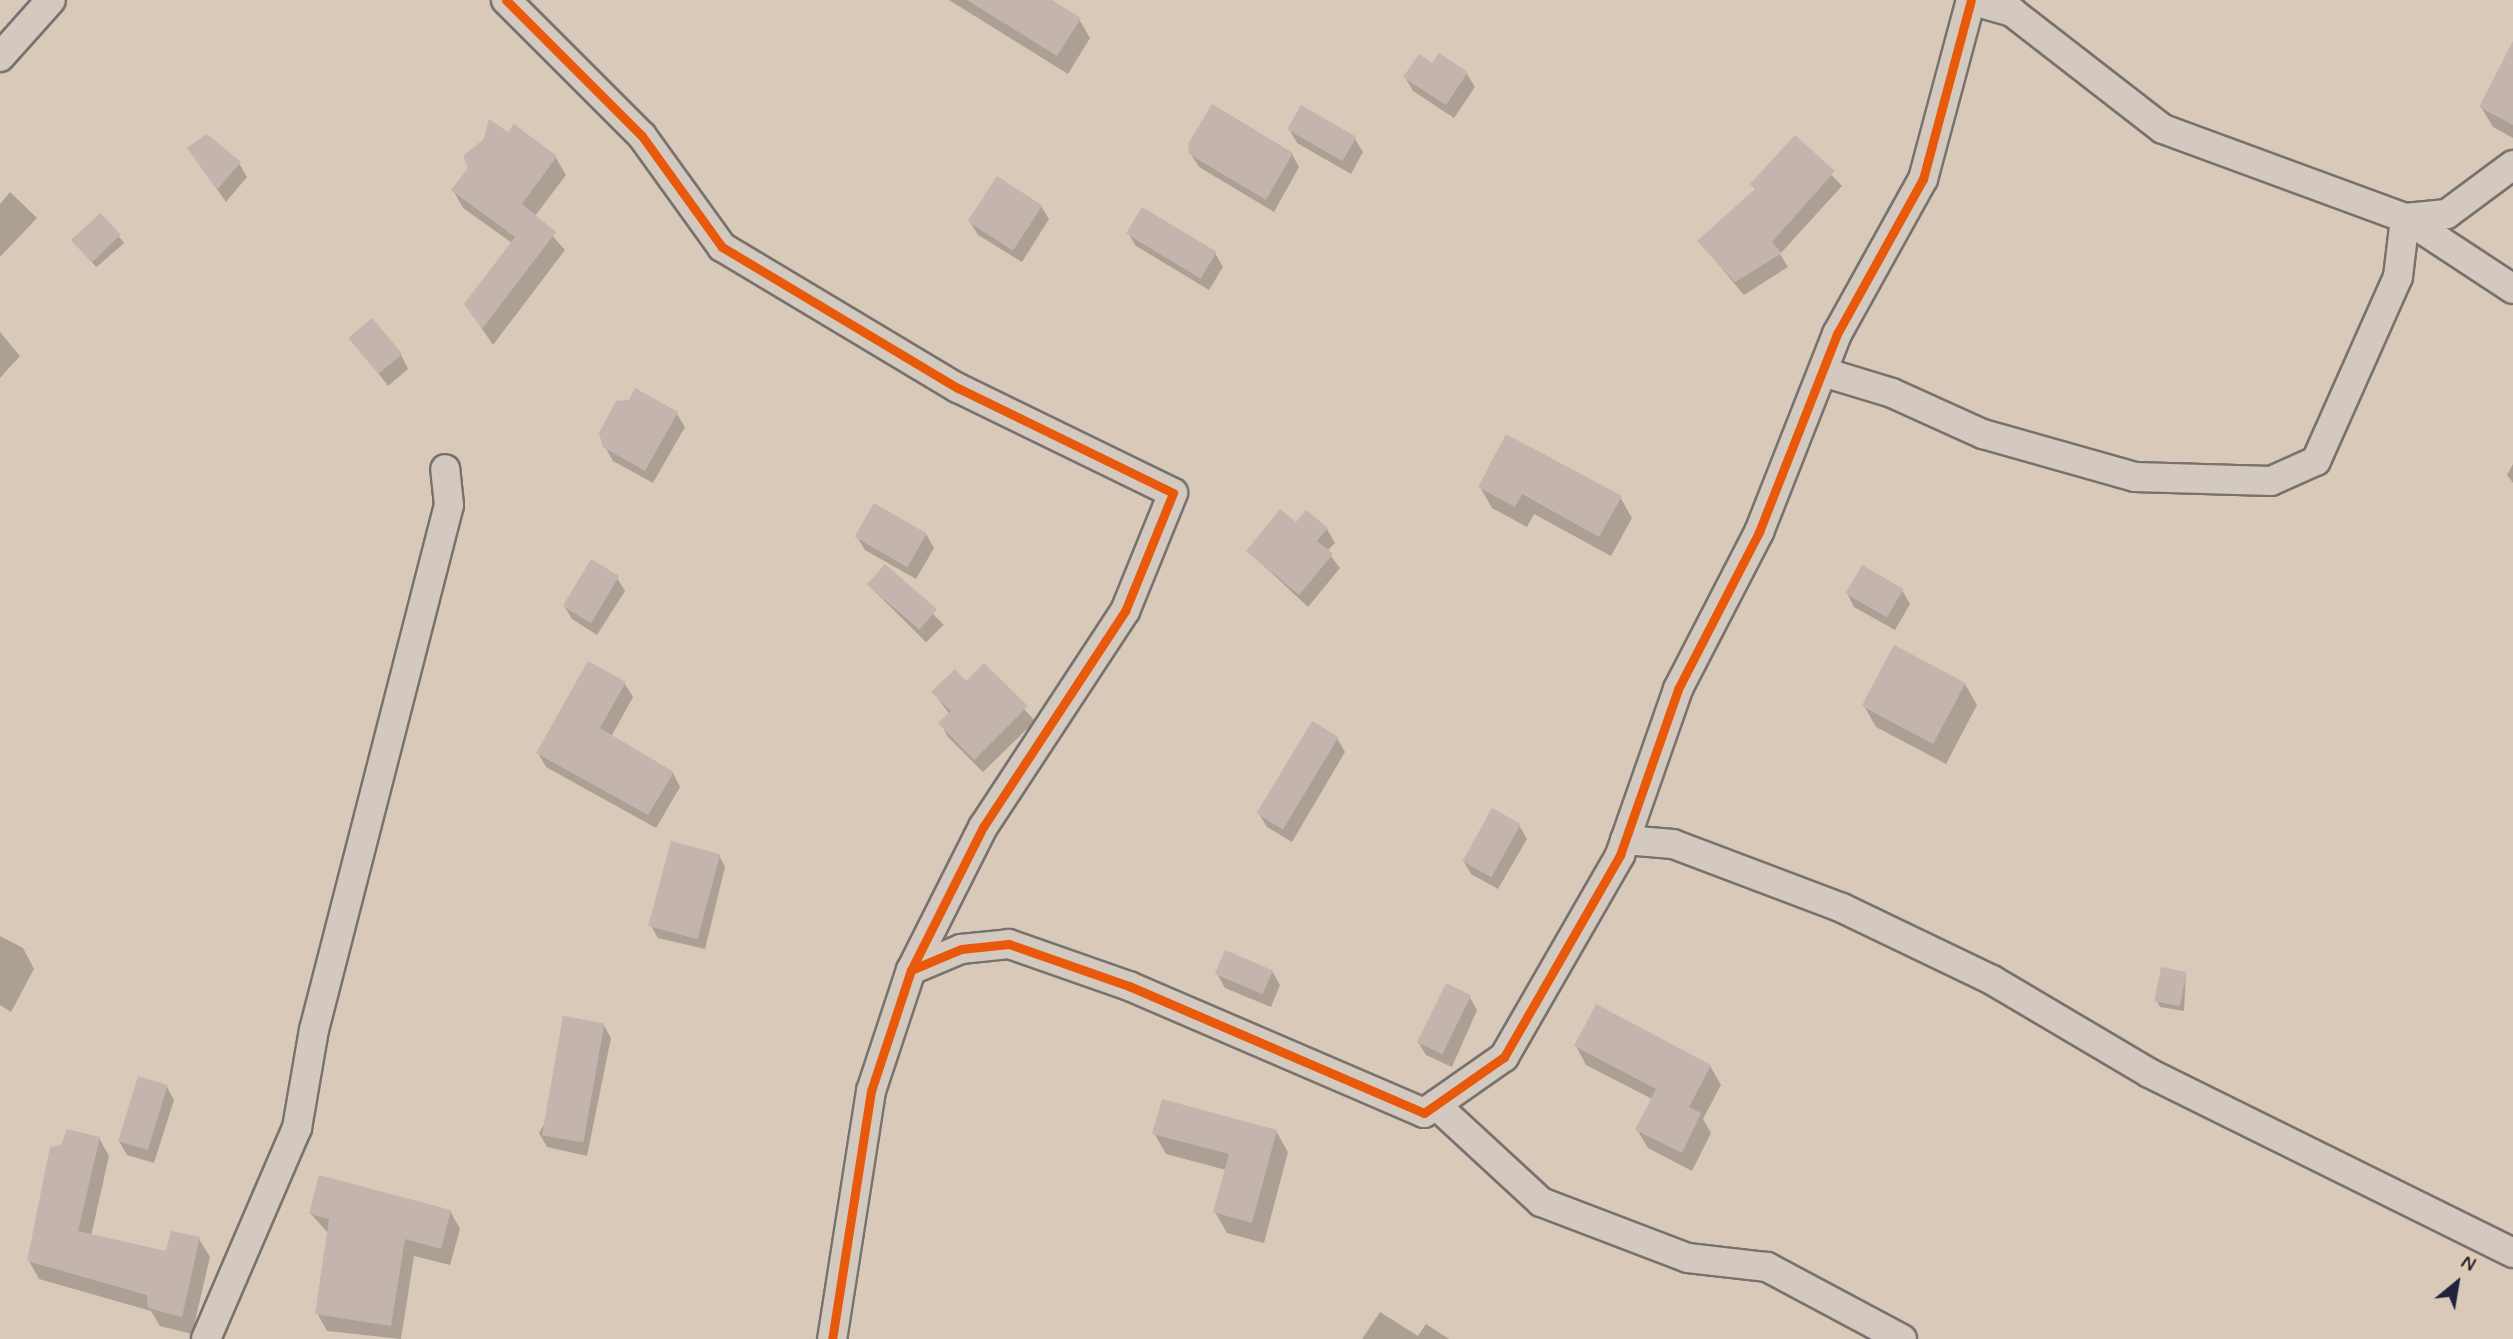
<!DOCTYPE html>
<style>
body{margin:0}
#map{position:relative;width:2513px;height:1339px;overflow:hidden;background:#d8c9b9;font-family:Mynerve,sans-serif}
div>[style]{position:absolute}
.shadow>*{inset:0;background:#0003;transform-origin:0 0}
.building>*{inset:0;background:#c4b4ae;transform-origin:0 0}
.roads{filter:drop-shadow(2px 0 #78726f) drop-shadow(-2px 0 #78726f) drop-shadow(0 2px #78726f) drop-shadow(0 -2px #78726f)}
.minor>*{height:28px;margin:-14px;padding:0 14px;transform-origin:14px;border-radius:14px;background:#d3c9be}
.cycleway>*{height:9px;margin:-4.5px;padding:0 4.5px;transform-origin:4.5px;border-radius:4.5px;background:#e8590c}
span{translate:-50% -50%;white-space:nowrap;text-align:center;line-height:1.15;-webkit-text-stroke:6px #e5c9ac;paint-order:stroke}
.north{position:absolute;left:2422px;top:1248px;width:70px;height:70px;-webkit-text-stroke:5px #e5c9ac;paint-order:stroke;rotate:30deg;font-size:19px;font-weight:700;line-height:28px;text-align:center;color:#22223b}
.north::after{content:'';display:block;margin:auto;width:24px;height:32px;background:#22223b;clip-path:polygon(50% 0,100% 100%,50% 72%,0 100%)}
</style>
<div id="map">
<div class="shadow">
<div style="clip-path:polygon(949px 0,1048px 0,1079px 19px,1090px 38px,1068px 74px)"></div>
<div style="clip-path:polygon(2513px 45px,2513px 138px,2493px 127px,2481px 107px)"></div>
<div style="clip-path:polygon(1432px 66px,1467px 74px,1475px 87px,1454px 118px,1413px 91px,1405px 77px)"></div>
<div style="clip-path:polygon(514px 126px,556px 158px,566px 175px,535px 216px,565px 250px,493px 345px,466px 305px,512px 243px,463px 208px,453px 190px)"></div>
<div style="clip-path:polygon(1289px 129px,1355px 139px,1363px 152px,1351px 174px,1297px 143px)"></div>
<div style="clip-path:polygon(1796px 137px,1842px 186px,1780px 254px,1788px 267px,1744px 295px,1699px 241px,1756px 191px,1752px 184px)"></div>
<div style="clip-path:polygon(189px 149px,239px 163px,247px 177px,226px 202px)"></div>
<div style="clip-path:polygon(1190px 153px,1292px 154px,1299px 167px,1274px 212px,1199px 167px)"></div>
<div style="clip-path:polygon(10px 192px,37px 218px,0 257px,0 204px)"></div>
<div style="clip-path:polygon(1041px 206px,1049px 219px,1022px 262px,978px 235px,970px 222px)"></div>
<div style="left:100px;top:215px;width:37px;height:37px;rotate:49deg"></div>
<div style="clip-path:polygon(1128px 233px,1215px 253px,1223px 267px,1209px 290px,1136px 246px)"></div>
<div style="clip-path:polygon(0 332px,20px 356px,0 378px)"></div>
<div style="clip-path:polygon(351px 337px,401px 355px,408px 369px,388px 386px)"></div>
<div style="clip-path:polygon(677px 414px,685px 427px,653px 483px,613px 461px,605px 447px)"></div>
<div style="clip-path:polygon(2513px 464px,2513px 483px,2507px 475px)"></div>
<div style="clip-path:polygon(1480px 487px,1620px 497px,1632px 518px,1611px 556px,1534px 514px,1527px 527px,1492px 508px)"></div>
<div style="clip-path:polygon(1296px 525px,1327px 529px,1335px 543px,1327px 551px,1340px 568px,1308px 607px,1248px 551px)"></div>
<div style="clip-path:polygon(926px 534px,934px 548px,916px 579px,865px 550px,857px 537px)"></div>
<div style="left:885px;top:566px;width:83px;height:25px;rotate:45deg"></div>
<div style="clip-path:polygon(617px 578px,625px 591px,597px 635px,572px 619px,564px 606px)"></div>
<div style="clip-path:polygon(1902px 590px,1910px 604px,1895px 630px,1854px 607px,1847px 593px)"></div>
<div style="clip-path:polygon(984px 665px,1035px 721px,983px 772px,948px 737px,941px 724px,950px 715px,934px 693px,966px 684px)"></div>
<div style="clip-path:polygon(625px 684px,633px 697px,611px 737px,673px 773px,680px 787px,656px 828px,546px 767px,538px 753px)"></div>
<div style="clip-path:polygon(1965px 684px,1977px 705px,1946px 764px,1876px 727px,1864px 706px)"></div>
<div style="clip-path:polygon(1337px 738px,1345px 752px,1292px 842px,1267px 827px,1259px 814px)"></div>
<div style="clip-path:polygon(1519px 825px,1527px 839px,1498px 889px,1471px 874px,1463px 860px)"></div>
<div style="clip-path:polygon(719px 855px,725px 867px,705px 949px,658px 938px,651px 926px)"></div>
<div style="clip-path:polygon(0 936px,23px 948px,34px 969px,11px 1012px,0 1005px)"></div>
<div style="clip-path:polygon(1272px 971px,1280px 985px,1271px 1007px,1225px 988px,1217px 974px)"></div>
<div style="clip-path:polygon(2186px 973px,2184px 1011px,2160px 1007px,2157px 1001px)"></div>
<div style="clip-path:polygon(1469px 996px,1477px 1010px,1452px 1067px,1426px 1055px,1418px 1042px)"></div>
<div style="clip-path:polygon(603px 1024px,611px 1038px,587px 1156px,547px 1147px,539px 1133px)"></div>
<div style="clip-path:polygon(1576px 1046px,1710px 1066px,1721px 1085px,1703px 1119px,1711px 1133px,1692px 1171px,1648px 1148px,1637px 1130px,1652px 1099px,1586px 1065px)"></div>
<div style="clip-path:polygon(167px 1087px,174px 1100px,154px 1163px,127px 1155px,119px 1141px)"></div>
<div style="clip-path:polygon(1276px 1131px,1288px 1152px,1264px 1243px,1227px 1233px,1215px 1212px,1226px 1170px,1166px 1154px,1154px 1133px)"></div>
<div style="clip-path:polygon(99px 1138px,109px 1156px,91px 1236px,167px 1254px,199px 1239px,210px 1257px,192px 1334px,160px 1326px,151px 1311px,39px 1279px,29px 1261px)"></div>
<div style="clip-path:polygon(450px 1211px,460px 1229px,450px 1265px,414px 1256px,401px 1339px,327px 1331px,317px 1313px,328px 1233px,311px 1214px)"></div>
<div style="clip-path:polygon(1380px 1312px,1418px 1336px,1426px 1324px,1449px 1339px,1362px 1339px)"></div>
</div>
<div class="building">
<div style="clip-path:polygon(967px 0,1052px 0,1081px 18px,1057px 56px)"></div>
<div style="clip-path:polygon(2513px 41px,2513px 125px,2479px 107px)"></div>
<div style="clip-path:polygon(1439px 53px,1468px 72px,1446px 105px,1403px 77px,1419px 54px,1432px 63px)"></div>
<div style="clip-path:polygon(1212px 104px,1293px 153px,1266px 200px,1189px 154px,1188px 144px)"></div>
<div style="left:1301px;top:105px;width:64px;height:28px;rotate:30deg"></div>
<div style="clip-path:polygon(489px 119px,508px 132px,514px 124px,557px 156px,522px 204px,556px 232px,482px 329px,464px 304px,515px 237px,451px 190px,468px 168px,463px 156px,484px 139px)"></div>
<div style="clip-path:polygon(207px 134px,241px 162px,217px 190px,187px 148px)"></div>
<div style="clip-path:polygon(1795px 135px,1835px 171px,1772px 242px,1782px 253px,1735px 282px,1697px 241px,1755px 189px,1750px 184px)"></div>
<div style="left:997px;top:176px;width:54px;height:54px;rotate:33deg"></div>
<div style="left:1142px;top:207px;width:87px;height:31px;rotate:31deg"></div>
<div style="left:100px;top:213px;width:30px;height:40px;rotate:46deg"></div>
<div style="left:372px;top:318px;width:47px;height:31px;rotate:50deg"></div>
<div style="clip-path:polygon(635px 388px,678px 412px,645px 471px,603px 447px,599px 433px,616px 401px,629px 400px)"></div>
<div style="clip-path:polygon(1506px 434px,1622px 496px,1599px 537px,1522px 494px,1515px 507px,1478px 487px)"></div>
<div style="left:874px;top:503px;width:61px;height:39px;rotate:30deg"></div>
<div style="clip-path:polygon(1280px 509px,1296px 522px,1306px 510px,1328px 528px,1317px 541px,1333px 554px,1299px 595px,1246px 551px)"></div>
<div style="left:591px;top:559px;width:33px;height:55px;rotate:31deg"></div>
<div style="left:885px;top:564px;width:69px;height:27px;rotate:41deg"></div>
<div style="left:1862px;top:565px;width:48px;height:33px;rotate:30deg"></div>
<div style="left:1894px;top:645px;width:81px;height:69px;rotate:28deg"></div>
<div style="clip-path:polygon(588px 661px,626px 682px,600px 728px,674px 772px,648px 815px,536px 753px)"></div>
<div style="clip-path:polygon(984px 663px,1028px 706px,974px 760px,938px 723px,951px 711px,931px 692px,955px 669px,966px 681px)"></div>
<div style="left:1312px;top:721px;width:31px;height:108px;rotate:31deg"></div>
<div style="left:1492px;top:808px;width:33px;height:61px;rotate:29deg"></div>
<div style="left:671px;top:841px;width:51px;height:88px;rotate:15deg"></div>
<div style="left:1225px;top:950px;width:52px;height:26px;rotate:23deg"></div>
<div style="left:2161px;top:967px;width:26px;height:35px;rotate:11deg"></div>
<div style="left:1446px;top:983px;width:28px;height:66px;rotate:26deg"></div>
<div style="clip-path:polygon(1596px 1004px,1711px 1065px,1689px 1107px,1701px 1113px,1682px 1153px,1635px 1130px,1656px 1089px,1574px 1046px)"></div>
<div style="left:563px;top:1016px;width:42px;height:121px;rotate:10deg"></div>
<div style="left:138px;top:1076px;width:31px;height:68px;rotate:17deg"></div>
<div style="clip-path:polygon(1162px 1099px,1277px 1130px,1252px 1223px,1213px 1212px,1229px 1154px,1152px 1134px)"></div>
<div style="clip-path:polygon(67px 1129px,100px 1137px,78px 1231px,166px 1251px,171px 1231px,200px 1237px,182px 1317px,148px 1308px,147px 1295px,27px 1261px,50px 1147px,61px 1145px)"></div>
<div style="clip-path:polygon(319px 1175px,451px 1210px,441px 1249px,405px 1239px,391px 1326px,315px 1314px,329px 1219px,309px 1214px)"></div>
</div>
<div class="roads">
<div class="minor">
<div style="left:506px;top:0;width:192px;rotate:45deg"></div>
<div style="left:642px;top:136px;width:137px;rotate:54.2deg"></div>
<div style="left:722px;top:247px;width:275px;rotate:30.9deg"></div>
<div style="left:958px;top:388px;width:239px;rotate:26deg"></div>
<div style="left:1173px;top:493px;width:127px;rotate:112.1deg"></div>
<div style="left:1125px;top:611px;width:258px;rotate:123.3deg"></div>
<div style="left:983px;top:827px;width:160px;rotate:116.7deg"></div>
<div style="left:911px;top:970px;width:127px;rotate:108.3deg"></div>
<div style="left:871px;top:1091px;width:251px;rotate:98.9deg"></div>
<div style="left:1970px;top:0;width:44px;rotate:15.9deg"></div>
<div style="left:2012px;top:12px;width:191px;rotate:37.8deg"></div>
<div style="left:2163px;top:129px;width:258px;rotate:20.2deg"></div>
<div style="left:2405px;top:218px;width:129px;rotate:33.3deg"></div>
<div style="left:0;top:57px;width:76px;rotate:-48.2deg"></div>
<div style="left:1823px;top:372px;width:72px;rotate:16.9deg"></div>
<div style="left:1892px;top:393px;width:100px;rotate:24.3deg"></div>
<div style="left:1983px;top:434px;width:158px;rotate:15.8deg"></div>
<div style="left:2135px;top:477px;width:136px;rotate:1.7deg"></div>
<div style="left:2271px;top:481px;width:49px;rotate:-24deg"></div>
<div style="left:2316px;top:461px;width:201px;rotate:-66deg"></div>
<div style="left:2398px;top:277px;width:59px;rotate:-83.2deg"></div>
<div style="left:2405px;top:218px;width:42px;rotate:-5.4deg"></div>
<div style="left:2447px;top:214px;width:82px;rotate:-36.6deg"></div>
<div style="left:1625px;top:840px;width:48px;rotate:4.8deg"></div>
<div style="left:1673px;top:844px;width:181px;rotate:20.7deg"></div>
<div style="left:1842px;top:908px;width:166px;rotate:25.6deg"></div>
<div style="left:1992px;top:980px;width:182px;rotate:30.6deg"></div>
<div style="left:2149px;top:1073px;width:406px;rotate:26.3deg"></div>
<div style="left:911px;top:970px;width:54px;rotate:-22.8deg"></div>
<div style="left:961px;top:949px;width:48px;rotate:-5.9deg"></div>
<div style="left:1009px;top:944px;width:127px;rotate:19.3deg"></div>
<div style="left:1129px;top:986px;width:321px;rotate:23.3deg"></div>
<div style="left:1424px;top:1113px;width:98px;rotate:-35deg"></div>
<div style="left:1504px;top:1057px;width:233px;rotate:-60.1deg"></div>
<div style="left:1620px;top:855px;width:176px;rotate:-70.7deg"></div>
<div style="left:1678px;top:689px;width:177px;rotate:-62.7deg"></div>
<div style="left:1759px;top:532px;width:213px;rotate:-68.5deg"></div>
<div style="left:1837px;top:334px;width:177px;rotate:-61deg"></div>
<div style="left:1923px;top:179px;width:185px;rotate:-75deg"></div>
<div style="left:1436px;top:1105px;width:143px;rotate:42.7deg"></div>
<div style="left:1541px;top:1202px;width:157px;rotate:20.9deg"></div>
<div style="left:1688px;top:1258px;width:80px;rotate:6.5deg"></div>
<div style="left:1767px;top:1267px;width:153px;rotate:28.1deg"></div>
<div style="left:206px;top:1339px;width:230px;rotate:-66.7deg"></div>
<div style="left:297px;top:1128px;width:99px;rotate:-80.2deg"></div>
<div style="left:314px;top:1030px;width:542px;rotate:-75.58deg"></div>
<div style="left:449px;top:505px;width:36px;rotate:-96deg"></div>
</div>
</div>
<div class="cycleway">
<div style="left:506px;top:0;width:192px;rotate:45deg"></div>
<div style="left:642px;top:136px;width:137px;rotate:54.2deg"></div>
<div style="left:722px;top:247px;width:275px;rotate:30.9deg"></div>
<div style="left:958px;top:388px;width:239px;rotate:26deg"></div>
<div style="left:1173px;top:493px;width:127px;rotate:112.1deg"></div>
<div style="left:1125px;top:611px;width:258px;rotate:123.3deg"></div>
<div style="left:983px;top:827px;width:160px;rotate:116.7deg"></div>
<div style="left:911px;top:970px;width:127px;rotate:108.3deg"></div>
<div style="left:871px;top:1091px;width:251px;rotate:98.9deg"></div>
<div style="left:911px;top:970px;width:54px;rotate:-22.8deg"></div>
<div style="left:961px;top:949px;width:48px;rotate:-5.9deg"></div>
<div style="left:1009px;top:944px;width:127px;rotate:19.3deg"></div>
<div style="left:1129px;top:986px;width:321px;rotate:23.3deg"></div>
<div style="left:1424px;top:1113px;width:98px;rotate:-35deg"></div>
<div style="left:1504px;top:1057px;width:233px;rotate:-60.1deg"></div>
<div style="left:1620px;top:855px;width:176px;rotate:-70.7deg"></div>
<div style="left:1678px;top:689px;width:177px;rotate:-62.7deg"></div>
<div style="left:1759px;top:532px;width:213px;rotate:-68.5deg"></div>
<div style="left:1837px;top:334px;width:177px;rotate:-61deg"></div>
<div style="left:1923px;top:179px;width:185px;rotate:-75deg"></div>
</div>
<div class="north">N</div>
</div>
